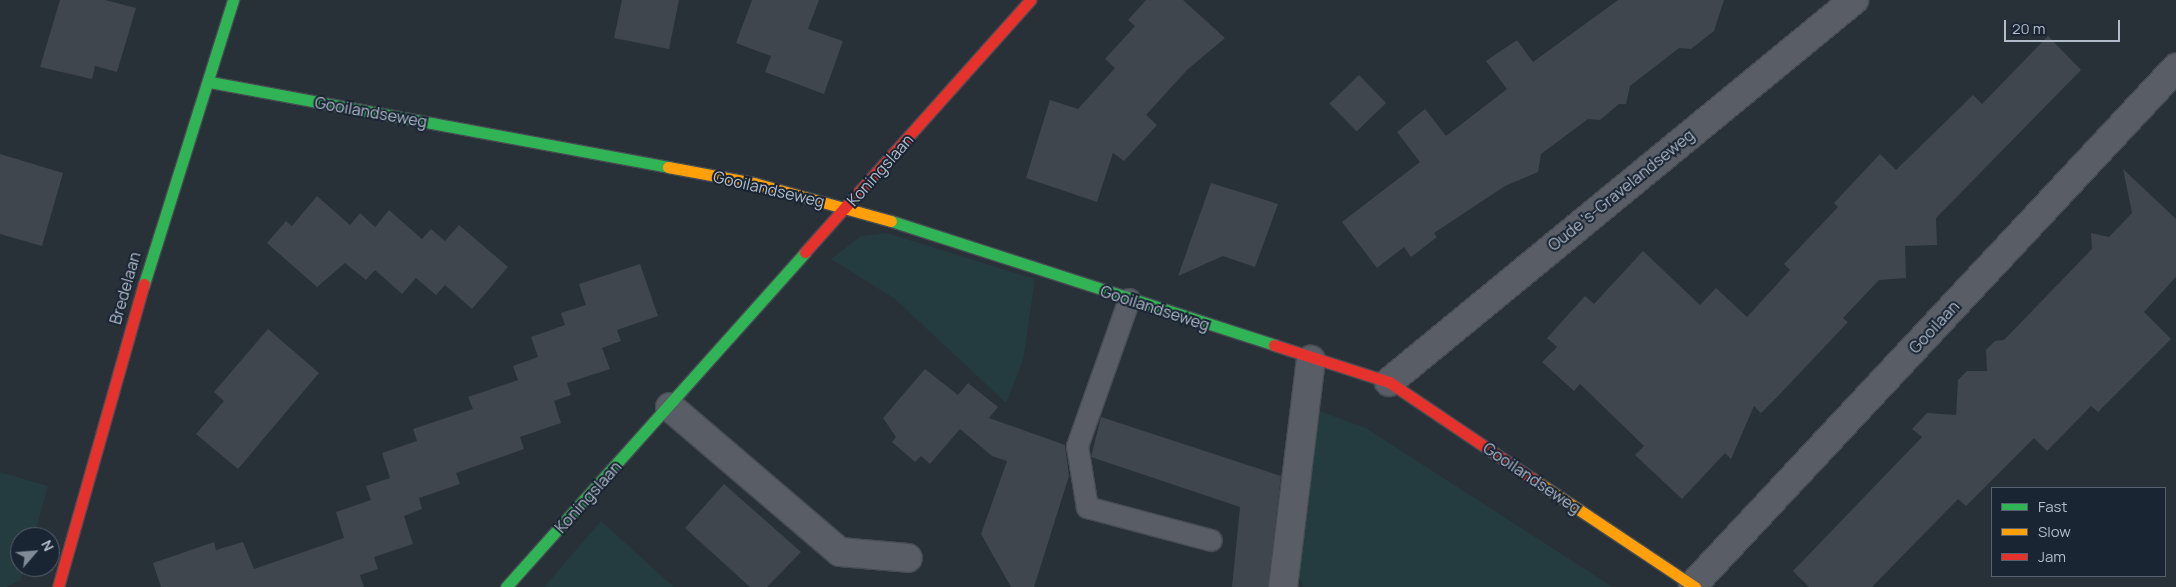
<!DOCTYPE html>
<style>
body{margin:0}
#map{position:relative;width:2176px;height:587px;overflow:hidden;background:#283038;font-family:Manrope,sans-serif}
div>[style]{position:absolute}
.green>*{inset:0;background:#243b3f}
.building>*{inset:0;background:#3f464e;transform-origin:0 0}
.roads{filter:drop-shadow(1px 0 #464c52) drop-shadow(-1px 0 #464c52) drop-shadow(0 1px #464c52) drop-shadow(0 -1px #464c52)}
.lane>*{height:21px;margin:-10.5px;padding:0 10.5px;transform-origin:10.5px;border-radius:10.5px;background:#585d66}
.street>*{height:28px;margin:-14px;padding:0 14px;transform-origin:14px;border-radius:14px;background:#585d66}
.fast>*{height:11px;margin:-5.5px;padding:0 5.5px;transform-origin:5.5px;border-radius:5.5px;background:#30b455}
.slow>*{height:11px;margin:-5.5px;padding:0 5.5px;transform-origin:5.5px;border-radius:5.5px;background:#ff9f0a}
.jam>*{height:11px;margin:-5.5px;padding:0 5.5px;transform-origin:5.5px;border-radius:5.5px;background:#e5322d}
span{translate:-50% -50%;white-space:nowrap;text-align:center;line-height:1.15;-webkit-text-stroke:4px #1a2533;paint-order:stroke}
.street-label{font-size:16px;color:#b1bbca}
.legend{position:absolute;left:1991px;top:487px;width:175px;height:90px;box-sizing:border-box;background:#1a2533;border:1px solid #56616f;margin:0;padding:6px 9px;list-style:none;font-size:15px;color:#b1bbca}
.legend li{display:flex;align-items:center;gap:10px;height:25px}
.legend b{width:25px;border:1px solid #56616f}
.north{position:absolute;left:10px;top:527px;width:50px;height:50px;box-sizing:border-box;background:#1a2533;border:1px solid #56616f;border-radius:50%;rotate:63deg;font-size:14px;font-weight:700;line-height:20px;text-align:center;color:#b1bbca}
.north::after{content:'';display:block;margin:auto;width:18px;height:22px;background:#818a97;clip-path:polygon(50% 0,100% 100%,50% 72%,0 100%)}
.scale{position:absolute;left:2004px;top:20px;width:116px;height:22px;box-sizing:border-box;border:2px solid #b1bbca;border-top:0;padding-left:6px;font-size:15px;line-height:18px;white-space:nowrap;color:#b1bbca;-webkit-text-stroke:4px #1a2533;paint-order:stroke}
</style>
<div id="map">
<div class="green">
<div style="clip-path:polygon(887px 233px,1035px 279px,1023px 361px,1006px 403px,895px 299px,831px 259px,861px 236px)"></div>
<div style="clip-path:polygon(1317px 410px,1366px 428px,1613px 587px,1304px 587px,1299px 578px)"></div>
<div style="clip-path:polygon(0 472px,48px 486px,34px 537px,20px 537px,20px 567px,25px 567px,21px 580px,6px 587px,0 587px)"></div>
<div style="clip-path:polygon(601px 521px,674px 587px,544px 587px)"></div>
</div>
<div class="building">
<div style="clip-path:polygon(60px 0,105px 0,136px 8px,117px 72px,95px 66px,92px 79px,40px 67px)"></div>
<div style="clip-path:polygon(622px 0,679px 0,669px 49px,614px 38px)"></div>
<div style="clip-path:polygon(752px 0,819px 0,808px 29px,843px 41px,824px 94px,765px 72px,771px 56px,736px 43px)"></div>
<div style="clip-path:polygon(1146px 0,1183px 0,1225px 38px,1187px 70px,1146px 115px,1157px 125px,1124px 161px,1113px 153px,1097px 202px,1026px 178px,1050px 100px,1078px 109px,1115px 68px,1105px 59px,1135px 26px,1128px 20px)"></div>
<div style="clip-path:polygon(1618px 0,1724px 0,1714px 31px,1691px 49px,1679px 48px,1630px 86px,1626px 104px,1619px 104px,1600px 120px,1588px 119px,1541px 154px,1538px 172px,1505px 186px,1434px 233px,1437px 237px,1411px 257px,1404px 247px,1377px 268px,1342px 222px,1420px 162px,1397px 132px,1425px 109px,1446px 136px,1507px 89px,1486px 61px,1517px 40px,1533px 62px)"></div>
<div style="clip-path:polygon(2048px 36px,2081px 70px,1936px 218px,1937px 245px,1905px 246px,1906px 278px,1879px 280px,1843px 318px,1848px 322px,1779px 395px,1761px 413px,1754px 406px,1731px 459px,1725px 453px,1682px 499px,1635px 455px,1644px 446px,1580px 384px,1574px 391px,1542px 362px,1557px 347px,1547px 338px,1585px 296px,1594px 304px,1643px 251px,1700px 305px,1716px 288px,1747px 317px,1790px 270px,1784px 264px,1838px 207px,1834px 203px,1880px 154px,1896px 170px,1973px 95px,1982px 104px)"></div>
<div style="left:1359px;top:75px;width:39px;height:41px;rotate:46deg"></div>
<div style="clip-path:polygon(0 154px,63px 173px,42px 246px,0 234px)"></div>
<div style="clip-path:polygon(2123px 169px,2176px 219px,2176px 277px,2144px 312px,2171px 339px,2098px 412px,2091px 406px,2047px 451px,2034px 438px,1966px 506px,1958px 499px,1872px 587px,1809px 587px,1793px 571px,1922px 437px,1912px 429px,1927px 413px,1956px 415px,1958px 380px,1967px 371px,1987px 371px,1986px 350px,1995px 341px,2004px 340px,2092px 249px,2091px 233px,2109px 237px,2132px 213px)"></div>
<div style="clip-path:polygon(1211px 183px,1278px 204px,1255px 267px,1223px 256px,1178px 276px)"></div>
<div style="clip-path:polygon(317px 196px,350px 225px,360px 213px,375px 227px,389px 210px,422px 239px,431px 229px,445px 241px,459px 225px,508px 267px,472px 309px,445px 285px,436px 295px,416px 278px,402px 294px,375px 270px,366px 280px,345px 263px,317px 287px,267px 243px,286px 221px,292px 226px)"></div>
<div style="clip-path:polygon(640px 264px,658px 316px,617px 330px,621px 341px,602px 348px,610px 369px,567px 383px,571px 395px,554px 401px,561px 423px,520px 437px,524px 449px,456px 473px,460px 484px,419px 498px,422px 509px,404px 516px,413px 544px,374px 557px,378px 569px,360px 575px,364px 587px,161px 587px,153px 563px,214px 542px,216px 550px,243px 542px,254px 569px,344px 538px,336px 512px,371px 500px,366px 486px,390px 478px,382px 453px,417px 441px,413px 429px,473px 409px,468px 397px,518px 380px,513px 366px,538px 357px,531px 337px,565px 325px,561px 313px,586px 305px,579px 284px)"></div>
<div style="clip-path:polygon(268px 329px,319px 373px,238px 469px,196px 434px,224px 401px,214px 392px)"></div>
<div style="clip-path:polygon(925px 369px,958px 395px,968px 383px,998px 407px,989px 418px,1065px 445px,1069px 476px,1034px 587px,1011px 587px,981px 534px,1007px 461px,992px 456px,960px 429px,930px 464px,921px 456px,915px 462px,892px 442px,896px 437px,883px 418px)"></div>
<div style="clip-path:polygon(1101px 417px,1281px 476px,1268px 587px,1232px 587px,1240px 507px,1091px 457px)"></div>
<div style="clip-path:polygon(724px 484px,801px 552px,767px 587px,750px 587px,685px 528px)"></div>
</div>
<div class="roads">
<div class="lane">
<div style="left:1129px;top:299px;width:156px;rotate:109.5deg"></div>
<div style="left:1077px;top:446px;width:62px;rotate:80.7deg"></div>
<div style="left:1087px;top:507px;width:128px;rotate:14.9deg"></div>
</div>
<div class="street">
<div style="left:1389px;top:382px;width:602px;rotate:-39.4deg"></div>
<div style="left:670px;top:407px;width:223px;rotate:40.5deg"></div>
<div style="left:840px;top:552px;width:68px;rotate:5deg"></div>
<div style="left:1693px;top:585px;width:708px;rotate:-46.95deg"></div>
<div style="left:1283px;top:587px;width:229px;rotate:-83deg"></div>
</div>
<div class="fast">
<div style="left:210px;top:82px;width:466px;rotate:10.5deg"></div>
<div style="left:891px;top:221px;width:403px;rotate:17.9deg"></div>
<div style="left:144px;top:284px;width:298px;rotate:-72.6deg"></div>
<div style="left:506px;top:587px;width:449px;rotate:-48.2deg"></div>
</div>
<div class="slow">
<div style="left:668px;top:167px;width:87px;rotate:10.5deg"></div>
<div style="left:754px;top:183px;width:142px;rotate:15.5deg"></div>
<div style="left:1533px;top:479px;width:195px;rotate:33.7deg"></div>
</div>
<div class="jam">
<div style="left:805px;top:252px;width:338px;rotate:-48.2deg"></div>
<div style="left:1274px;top:345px;width:121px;rotate:17.8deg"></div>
<div style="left:1389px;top:382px;width:174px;rotate:34deg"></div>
<div style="left:58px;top:587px;width:315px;rotate:-74.2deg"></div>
</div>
</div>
<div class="street-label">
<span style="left:371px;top:112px;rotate:10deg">Gooilandseweg</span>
<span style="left:880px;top:170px;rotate:-48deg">Koningslaan</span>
<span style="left:769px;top:189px;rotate:13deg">Gooilandseweg</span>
<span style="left:1621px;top:190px;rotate:-39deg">Oude 's-Gravelandseweg</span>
<span style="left:125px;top:288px;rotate:-74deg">Bredelaan</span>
<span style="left:1155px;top:308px;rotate:18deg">Gooilandseweg</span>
<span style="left:1934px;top:327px;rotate:-47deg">Gooilaan</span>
<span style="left:1532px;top:478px;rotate:34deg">Gooilandseweg</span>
<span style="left:588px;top:497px;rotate:-48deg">Koningslaan</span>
</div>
<ul class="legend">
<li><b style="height:6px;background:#30b455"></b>Fast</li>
<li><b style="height:6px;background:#ff9f0a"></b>Slow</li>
<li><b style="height:6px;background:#e5322d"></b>Jam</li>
</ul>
<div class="north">N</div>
<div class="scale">20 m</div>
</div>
